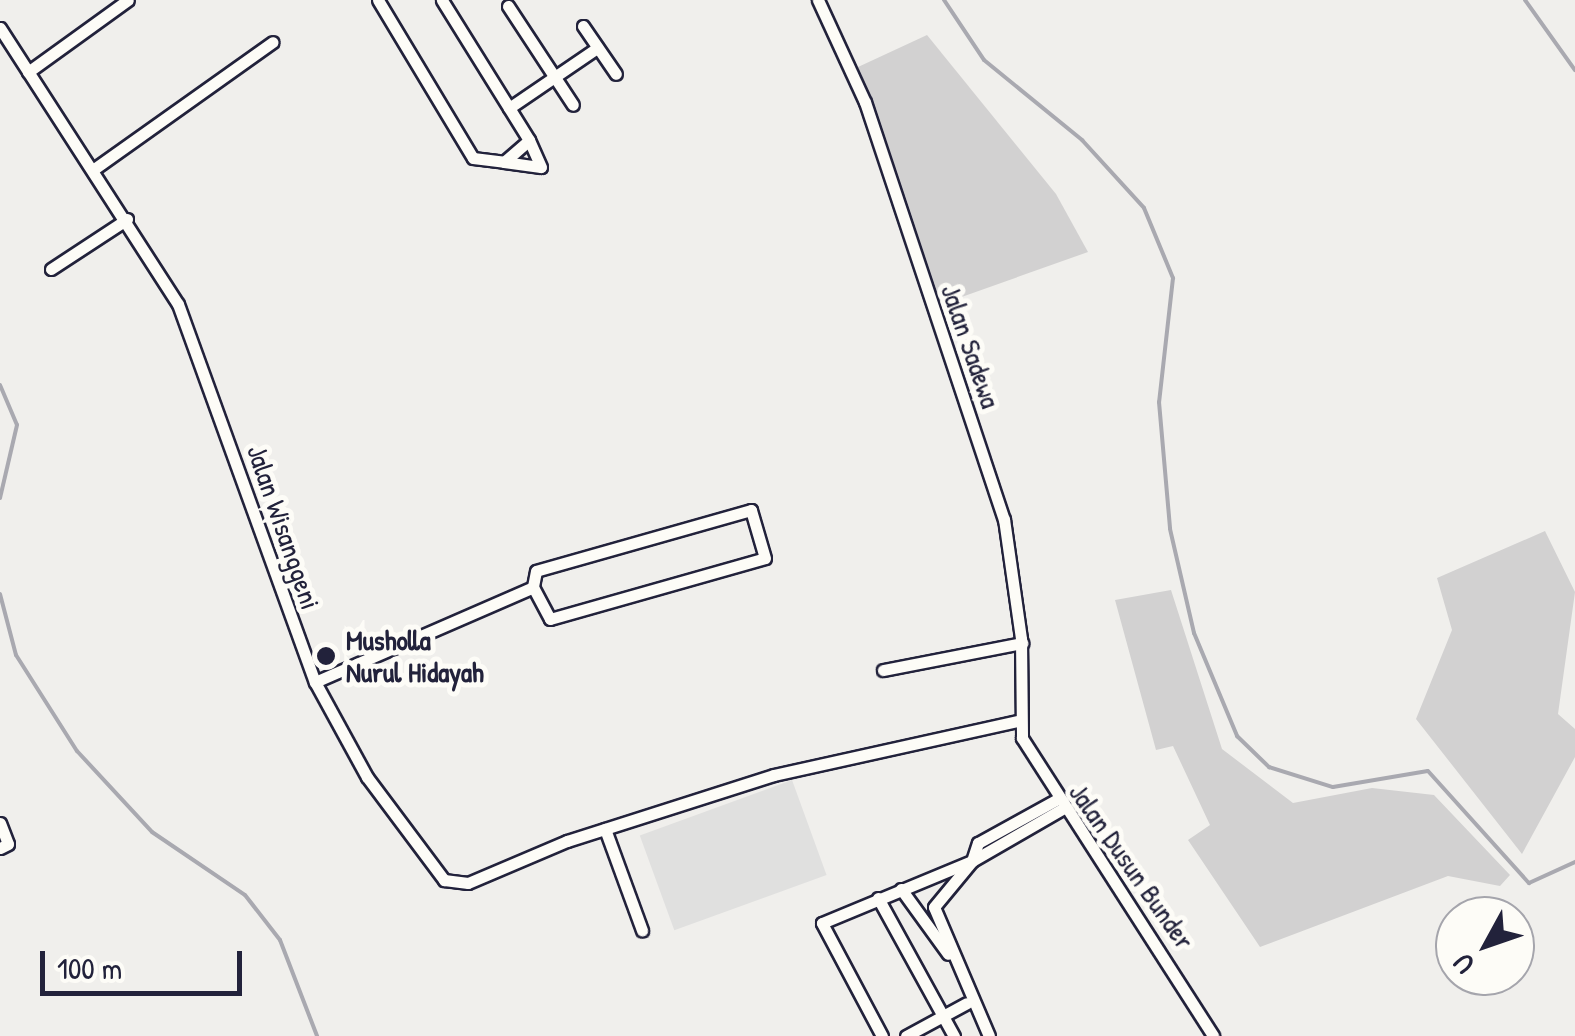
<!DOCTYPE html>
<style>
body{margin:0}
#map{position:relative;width:1575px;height:1036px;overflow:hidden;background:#f0efec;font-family:"Patrick Hand",sans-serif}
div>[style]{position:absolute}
.built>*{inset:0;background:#e0e0df;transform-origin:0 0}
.green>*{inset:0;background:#d2d1d1}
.stream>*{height:4px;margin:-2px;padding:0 2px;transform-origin:2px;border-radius:2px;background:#a9a9b0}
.roads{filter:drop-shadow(2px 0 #22223b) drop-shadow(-2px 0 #22223b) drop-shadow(0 2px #22223b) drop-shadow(0 -2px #22223b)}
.street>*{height:11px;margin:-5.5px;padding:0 5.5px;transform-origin:5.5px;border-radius:5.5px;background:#fdfcf7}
.dots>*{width:28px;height:28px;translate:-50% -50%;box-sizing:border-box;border:5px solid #fdfcf7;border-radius:50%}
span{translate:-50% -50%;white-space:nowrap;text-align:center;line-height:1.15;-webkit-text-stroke:10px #fdfcf7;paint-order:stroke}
.street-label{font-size:28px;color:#22223b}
.poi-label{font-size:28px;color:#22223b;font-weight:700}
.left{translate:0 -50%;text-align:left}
.north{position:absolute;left:1435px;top:896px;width:100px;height:100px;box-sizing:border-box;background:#fdfcf7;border:2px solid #a5a5ac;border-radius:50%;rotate:230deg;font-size:28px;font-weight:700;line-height:40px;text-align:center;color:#22223b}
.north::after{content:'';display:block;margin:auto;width:35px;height:45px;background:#22223b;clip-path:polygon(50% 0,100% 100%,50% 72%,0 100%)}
.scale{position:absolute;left:40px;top:951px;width:202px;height:45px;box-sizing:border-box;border:5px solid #22223b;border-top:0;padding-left:12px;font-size:30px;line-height:35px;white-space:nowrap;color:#22223b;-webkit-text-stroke:8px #fdfcf7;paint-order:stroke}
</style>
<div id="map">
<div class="built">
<div style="left:792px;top:780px;width:101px;height:162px;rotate:70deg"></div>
</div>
<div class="green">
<div style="clip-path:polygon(927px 35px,1056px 194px,1088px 252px,939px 305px,858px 67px)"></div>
<div style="clip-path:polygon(1545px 531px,1575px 592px,1558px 714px,1575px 729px,1575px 757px,1522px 854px,1416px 719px,1452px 630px,1437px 578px)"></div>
<div style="clip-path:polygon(1171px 590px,1222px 749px,1293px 803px,1372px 788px,1434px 795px,1510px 875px,1500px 886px,1448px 876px,1260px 947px,1188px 840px,1210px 825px,1173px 746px,1156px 750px,1115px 600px)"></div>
</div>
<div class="stream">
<div style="left:944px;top:0;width:72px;rotate:56.3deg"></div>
<div style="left:984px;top:60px;width:127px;rotate:39.2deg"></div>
<div style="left:1082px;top:140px;width:92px;rotate:47.6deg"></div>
<div style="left:1144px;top:208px;width:76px;rotate:67.5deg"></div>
<div style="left:1173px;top:278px;width:125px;rotate:96.4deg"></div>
<div style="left:1159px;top:402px;width:127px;rotate:85deg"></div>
<div style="left:1170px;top:529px;width:107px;rotate:77deg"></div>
<div style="left:1194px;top:633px;width:112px;rotate:67.3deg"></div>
<div style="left:1237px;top:736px;width:45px;rotate:44.1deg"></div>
<div style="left:1269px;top:767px;width:67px;rotate:17.4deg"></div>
<div style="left:1333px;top:787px;width:96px;rotate:-9.6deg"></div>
<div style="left:1428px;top:771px;width:151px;rotate:48deg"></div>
<div style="left:1529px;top:883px;width:51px;rotate:-24.5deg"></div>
<div style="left:1525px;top:0;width:86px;rotate:54.5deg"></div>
<div style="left:0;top:385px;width:43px;rotate:67deg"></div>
<div style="left:17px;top:425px;width:75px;rotate:103.1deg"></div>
<div style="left:0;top:594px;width:63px;rotate:75.3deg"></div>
<div style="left:16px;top:655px;width:114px;rotate:57.6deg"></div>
<div style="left:77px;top:751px;width:110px;rotate:47.2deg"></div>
<div style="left:152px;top:832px;width:112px;rotate:34.1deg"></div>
<div style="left:245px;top:895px;width:57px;rotate:52.1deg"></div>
<div style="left:280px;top:940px;width:103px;rotate:68.9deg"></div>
</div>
<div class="roads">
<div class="street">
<div style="left:378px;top:0;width:184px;rotate:59deg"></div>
<div style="left:473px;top:158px;width:31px;rotate:7deg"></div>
<div style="left:504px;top:162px;width:33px;rotate:-41deg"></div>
<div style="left:529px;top:140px;width:165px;rotate:-121.9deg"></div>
<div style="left:818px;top:0;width:112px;rotate:65.3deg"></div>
<div style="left:865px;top:102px;width:440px;rotate:71.6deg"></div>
<div style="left:1004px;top:519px;width:121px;rotate:81.9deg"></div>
<div style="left:1021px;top:639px;width:99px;rotate:89.4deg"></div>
<div style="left:1022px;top:738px;width:354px;rotate:57.3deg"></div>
<div style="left:508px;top:6px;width:118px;rotate:56.7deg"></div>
<div style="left:583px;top:26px;width:58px;rotate:55.5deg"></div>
<div style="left:0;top:28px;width:328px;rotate:57.2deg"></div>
<div style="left:178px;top:304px;width:402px;rotate:70.1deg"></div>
<div style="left:315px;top:682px;width:108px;rotate:61.3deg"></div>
<div style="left:367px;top:777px;width:129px;rotate:53.2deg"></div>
<div style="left:444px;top:880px;width:24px;rotate:7deg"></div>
<div style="left:468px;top:883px;width:108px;rotate:-23deg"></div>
<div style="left:567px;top:841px;width:217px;rotate:-17.7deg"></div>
<div style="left:774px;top:775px;width:249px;rotate:-12.5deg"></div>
<div style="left:28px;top:72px;width:123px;rotate:-35.8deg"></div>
<div style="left:509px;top:108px;width:107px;rotate:-34.3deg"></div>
<div style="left:504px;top:162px;width:37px;rotate:8deg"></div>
<div style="left:541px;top:167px;width:30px;rotate:-114deg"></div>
<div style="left:94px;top:169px;width:219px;rotate:-35.4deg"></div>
<div style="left:51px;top:269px;width:91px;rotate:-33.3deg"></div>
<div style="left:883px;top:670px;width:142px;rotate:-11deg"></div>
<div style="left:315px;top:682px;width:238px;rotate:-23.5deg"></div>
<div style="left:533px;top:587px;width:36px;rotate:62deg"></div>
<div style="left:550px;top:619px;width:223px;rotate:-15.8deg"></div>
<div style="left:765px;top:558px;width:50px;rotate:-106.3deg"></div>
<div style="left:751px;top:510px;width:223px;rotate:164.2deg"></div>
<div style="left:536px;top:571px;width:16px;rotate:101deg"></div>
<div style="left:0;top:823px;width:22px;rotate:69deg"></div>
<div style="left:8px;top:844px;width:9px;rotate:153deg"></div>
<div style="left:605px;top:829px;width:108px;rotate:69.9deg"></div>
<div style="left:901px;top:889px;width:80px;rotate:54.1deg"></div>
<div style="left:878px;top:898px;width:158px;rotate:61.2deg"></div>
<div style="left:882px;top:1036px;width:128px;rotate:-118deg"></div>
<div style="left:822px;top:923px;width:162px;rotate:-22.5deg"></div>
<div style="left:972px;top:861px;width:19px;rotate:-72deg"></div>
<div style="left:978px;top:843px;width:89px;rotate:-28.9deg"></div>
<div style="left:906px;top:1036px;width:69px;rotate:-28.4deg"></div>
<div style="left:989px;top:1036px;width:140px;rotate:-113.1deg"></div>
<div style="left:934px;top:907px;width:60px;rotate:-50.4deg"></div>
<div style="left:972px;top:861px;width:104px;rotate:-30deg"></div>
</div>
</div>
<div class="dots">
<div style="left:326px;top:656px;background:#22223b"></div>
</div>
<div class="street-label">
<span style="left:971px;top:346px;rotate:71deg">Jalan Sadewa</span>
<span style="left:284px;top:527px;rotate:71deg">Jalan Wisanggeni</span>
<span style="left:1132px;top:866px;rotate:55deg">Jalan Dusun Bunder</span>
</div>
<div class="poi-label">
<span class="left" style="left:346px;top:656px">Musholla<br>Nurul Hidayah</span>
</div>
<div class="north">U</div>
<div class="scale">100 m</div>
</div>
